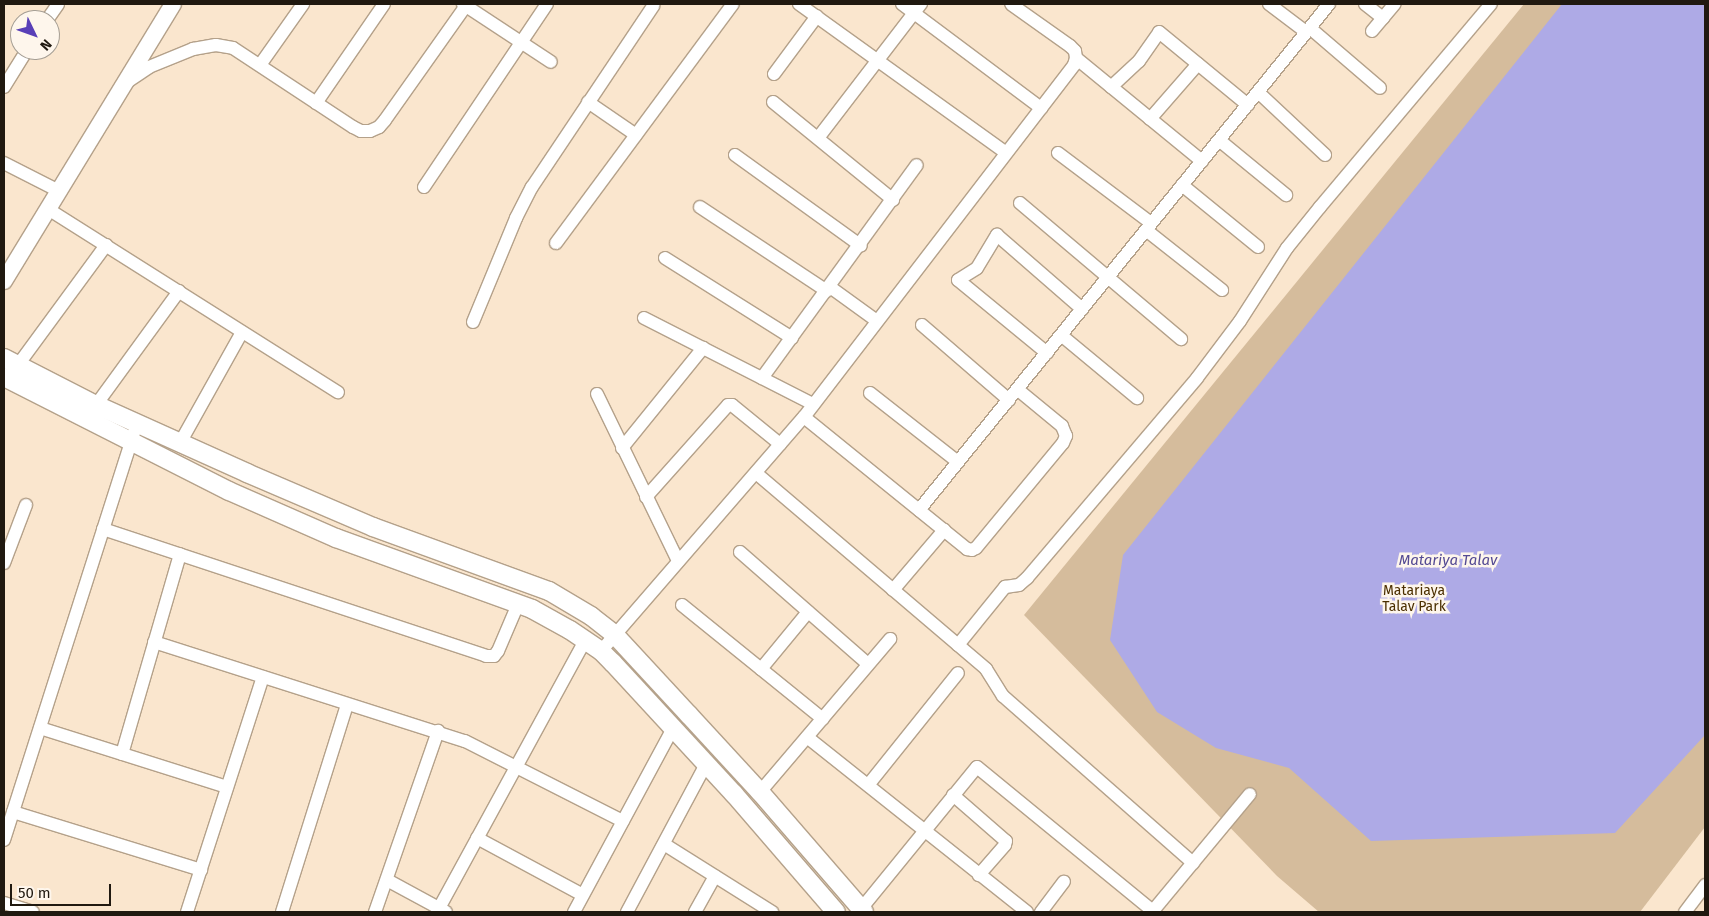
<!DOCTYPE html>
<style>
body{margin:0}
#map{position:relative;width:1709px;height:916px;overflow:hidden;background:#fae6ce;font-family:"Fira Sans",sans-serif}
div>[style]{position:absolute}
.green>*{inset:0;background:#d5bc9c}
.water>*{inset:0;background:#aeaae6}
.roads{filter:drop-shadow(1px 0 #b4a18a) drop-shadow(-1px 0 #b4a18a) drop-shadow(0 1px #b4a18a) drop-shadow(0 -1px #b4a18a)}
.minor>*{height:12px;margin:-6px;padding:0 6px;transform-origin:6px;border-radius:6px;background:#fff}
.tertiary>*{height:16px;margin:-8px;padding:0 8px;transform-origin:8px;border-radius:8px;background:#fff}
.secondary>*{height:18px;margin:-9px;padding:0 9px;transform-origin:9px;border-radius:9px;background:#fff}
span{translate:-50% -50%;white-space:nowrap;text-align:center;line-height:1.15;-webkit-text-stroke:5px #fef6ec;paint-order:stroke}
.park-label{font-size:14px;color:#4b2f01}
.water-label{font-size:15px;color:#544a93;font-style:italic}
.frame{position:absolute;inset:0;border:5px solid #201910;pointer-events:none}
.north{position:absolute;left:10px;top:10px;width:50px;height:50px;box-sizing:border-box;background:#fef6ec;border:1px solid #a59e94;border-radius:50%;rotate:132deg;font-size:14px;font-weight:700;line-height:20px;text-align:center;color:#201910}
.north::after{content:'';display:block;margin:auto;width:18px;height:22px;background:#593fb7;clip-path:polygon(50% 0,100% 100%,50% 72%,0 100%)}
.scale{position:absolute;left:10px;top:884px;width:101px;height:22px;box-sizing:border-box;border:2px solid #201910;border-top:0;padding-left:6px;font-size:15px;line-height:18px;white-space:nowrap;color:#201910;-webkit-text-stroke:4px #fef6ec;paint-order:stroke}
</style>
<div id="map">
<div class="green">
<div style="clip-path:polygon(1524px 4px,1705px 4px,1705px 827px,1640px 912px,1319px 912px,1277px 876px,1024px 615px)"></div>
</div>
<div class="water">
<div style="clip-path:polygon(1562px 4px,1705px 4px,1705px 735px,1615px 833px,1371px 841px,1289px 768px,1216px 748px,1157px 712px,1110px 640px,1123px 555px)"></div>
</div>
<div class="roads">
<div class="minor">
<div style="left:463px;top:4px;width:105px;rotate:33.4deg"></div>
<div style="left:799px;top:4px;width:255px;rotate:35.7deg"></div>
<div style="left:902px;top:4px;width:174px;rotate:36.8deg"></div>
<div style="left:1269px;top:4px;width:46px;rotate:37.1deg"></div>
<div style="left:1365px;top:4px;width:23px;rotate:38deg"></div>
<div style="left:47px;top:20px;width:19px;rotate:-55deg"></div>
<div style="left:1310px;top:28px;width:92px;rotate:40.6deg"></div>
<div style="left:1372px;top:31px;width:35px;rotate:-50deg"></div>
<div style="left:1076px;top:58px;width:163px;rotate:39.3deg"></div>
<div style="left:260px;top:65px;width:75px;rotate:-54.8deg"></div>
<div style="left:774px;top:74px;width:72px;rotate:-53.4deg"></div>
<div style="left:127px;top:82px;width:27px;rotate:-34deg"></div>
<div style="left:149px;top:67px;width:48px;rotate:-22.2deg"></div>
<div style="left:193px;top:49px;width:23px;rotate:-10deg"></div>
<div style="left:216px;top:45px;width:17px;rotate:10deg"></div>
<div style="left:233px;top:48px;width:144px;rotate:33.4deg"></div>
<div style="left:353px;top:127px;width:9px;rotate:27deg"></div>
<div style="left:361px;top:131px;width:9px"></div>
<div style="left:370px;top:131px;width:10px;rotate:-24deg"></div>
<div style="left:379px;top:127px;width:9px;rotate:-49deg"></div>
<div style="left:385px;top:120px;width:142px;rotate:-54.7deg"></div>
<div style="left:4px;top:87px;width:44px;rotate:-58.1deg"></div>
<div style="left:1111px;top:87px;width:38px;rotate:-43deg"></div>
<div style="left:1139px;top:61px;width:35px;rotate:-55deg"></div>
<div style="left:1159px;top:32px;width:115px;rotate:39.4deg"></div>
<div style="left:1258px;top:92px;width:92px;rotate:43.2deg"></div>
<div style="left:588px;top:102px;width:58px;rotate:34.5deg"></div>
<div style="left:773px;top:102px;width:155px;rotate:39.2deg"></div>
<div style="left:316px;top:103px;width:120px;rotate:-55.5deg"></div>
<div style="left:1150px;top:119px;width:73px;rotate:-48.9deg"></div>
<div style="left:818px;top:138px;width:169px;rotate:-52.5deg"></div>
<div style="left:1219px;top:140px;width:87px;rotate:39.4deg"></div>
<div style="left:1058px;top:153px;width:116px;rotate:37deg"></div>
<div style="left:735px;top:155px;width:155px;rotate:35.8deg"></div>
<div style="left:4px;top:163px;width:62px;rotate:27deg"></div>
<div style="left:1182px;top:185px;width:98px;rotate:39.2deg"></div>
<div style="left:424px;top:187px;width:220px;rotate:-56.1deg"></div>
<div style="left:1020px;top:203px;width:211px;rotate:40.2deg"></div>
<div style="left:700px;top:207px;width:152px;rotate:33.5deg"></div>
<div style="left:48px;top:209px;width:343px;rotate:32.3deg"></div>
<div style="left:1146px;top:230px;width:97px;rotate:38.3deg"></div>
<div style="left:556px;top:243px;width:297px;rotate:-53.5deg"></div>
<div style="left:665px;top:258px;width:150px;rotate:32.2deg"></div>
<div style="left:830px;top:287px;width:58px;rotate:35.9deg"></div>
<div style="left:644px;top:318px;width:190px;rotate:27deg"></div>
<div style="left:473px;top:322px;width:113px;rotate:-67.5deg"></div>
<div style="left:516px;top:218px;width:35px;rotate:-63deg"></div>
<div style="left:532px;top:187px;width:218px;rotate:-56.2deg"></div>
<div style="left:922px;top:325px;width:115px;rotate:40.8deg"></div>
<div style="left:1061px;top:335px;width:99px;rotate:39.7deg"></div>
<div style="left:1047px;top:353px;width:115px;rotate:-140.6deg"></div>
<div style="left:958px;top:280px;width:22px;rotate:-32deg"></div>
<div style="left:977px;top:268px;width:39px;rotate:-59deg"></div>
<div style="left:997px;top:235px;width:113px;rotate:41deg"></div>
<div style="left:18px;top:365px;width:149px;rotate:-53.7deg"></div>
<div style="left:762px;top:378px;width:263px;rotate:-54deg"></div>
<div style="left:870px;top:393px;width:112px;rotate:38.1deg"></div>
<div style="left:597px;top:394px;width:186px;rotate:64.1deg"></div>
<div style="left:96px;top:405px;width:141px;rotate:-53.9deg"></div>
<div style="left:804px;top:417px;width:210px;rotate:39deg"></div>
<div style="left:967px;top:549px;width:5px;rotate:11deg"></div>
<div style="left:972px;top:550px;width:4px;rotate:-27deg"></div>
<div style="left:976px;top:548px;width:136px;rotate:-50.4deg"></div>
<div style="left:1063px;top:443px;width:8px;rotate:-67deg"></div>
<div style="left:1066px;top:436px;width:11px;rotate:-112deg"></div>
<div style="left:1062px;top:426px;width:58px;rotate:-140.6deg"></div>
<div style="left:180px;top:443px;width:127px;rotate:-60.8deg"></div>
<div style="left:622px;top:448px;width:129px;rotate:-51deg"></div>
<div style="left:756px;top:473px;width:302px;rotate:40.4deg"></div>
<div style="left:986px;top:669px;width:32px;rotate:58deg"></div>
<div style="left:1003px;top:696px;width:253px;rotate:41.3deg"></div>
<div style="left:646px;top:497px;width:123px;rotate:-48.3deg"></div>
<div style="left:728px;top:405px;width:4px"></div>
<div style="left:732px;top:405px;width:62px;rotate:39.1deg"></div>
<div style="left:919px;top:510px;width:651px;rotate:-50.98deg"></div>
<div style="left:103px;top:529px;width:404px;rotate:18.3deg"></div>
<div style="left:486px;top:656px;width:8px"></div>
<div style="left:494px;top:656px;width:6px;rotate:-51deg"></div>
<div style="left:498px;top:651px;width:51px;rotate:-66.9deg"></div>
<div style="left:740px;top:552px;width:170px;rotate:41.2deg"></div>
<div style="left:4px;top:563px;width:62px;rotate:-69.2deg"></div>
<div style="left:893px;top:590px;width:79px;rotate:-49.6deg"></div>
<div style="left:682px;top:605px;width:181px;rotate:39deg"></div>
<div style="left:154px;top:642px;width:326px;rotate:17.7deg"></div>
<div style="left:465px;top:741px;width:177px;rotate:26.9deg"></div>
<div style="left:958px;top:645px;width:75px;rotate:-51deg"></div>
<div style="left:1005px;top:587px;width:14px;rotate:-8deg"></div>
<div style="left:1019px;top:585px;width:11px;rotate:-41deg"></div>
<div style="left:1027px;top:578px;width:262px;rotate:-49.6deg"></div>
<div style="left:1197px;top:378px;width:71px;rotate:-53deg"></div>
<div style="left:1240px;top:321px;width:87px;rotate:-57.2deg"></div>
<div style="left:1287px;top:248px;width:53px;rotate:-51.2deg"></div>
<div style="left:1320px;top:207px;width:265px;rotate:-49.9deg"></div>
<div style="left:601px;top:651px;width:310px;rotate:-49.1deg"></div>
<div style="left:804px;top:417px;width:444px;rotate:-52.5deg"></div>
<div style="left:1074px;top:65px;width:7px;rotate:-74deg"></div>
<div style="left:1076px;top:58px;width:7px;rotate:-98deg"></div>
<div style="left:1075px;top:51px;width:7px;rotate:-135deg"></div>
<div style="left:1070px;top:46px;width:72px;rotate:-144.6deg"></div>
<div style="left:761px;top:669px;width:74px;rotate:-50.5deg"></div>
<div style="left:40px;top:728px;width:196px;rotate:17.5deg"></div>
<div style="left:807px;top:737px;width:281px;rotate:38.5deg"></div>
<div style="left:122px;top:754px;width:208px;rotate:-73.8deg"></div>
<div style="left:869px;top:784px;width:142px;rotate:-51.3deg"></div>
<div style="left:760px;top:792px;width:201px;rotate:-49.6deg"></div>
<div style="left:953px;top:795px;width:70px;rotate:41deg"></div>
<div style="left:1006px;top:841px;width:4px;rotate:104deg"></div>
<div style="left:1005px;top:845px;width:40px;rotate:131deg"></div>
<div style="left:13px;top:812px;width:197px;rotate:17.1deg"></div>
<div style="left:477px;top:838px;width:120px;rotate:28.3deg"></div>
<div style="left:4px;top:840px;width:439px;rotate:-72.3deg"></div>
<div style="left:664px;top:844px;width:128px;rotate:32.2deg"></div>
<div style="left:387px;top:880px;width:67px;rotate:28.5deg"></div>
<div style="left:4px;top:903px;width:30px;rotate:17deg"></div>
<div style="left:861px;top:909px;width:183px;rotate:-50.8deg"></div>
<div style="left:977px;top:767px;width:227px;rotate:39.3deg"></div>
<div style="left:187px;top:912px;width:247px;rotate:-72.1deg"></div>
<div style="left:282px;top:912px;width:217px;rotate:-72.6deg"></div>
<div style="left:375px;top:912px;width:192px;rotate:-70.8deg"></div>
<div style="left:437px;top:912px;width:310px;rotate:-61.4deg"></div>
<div style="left:574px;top:912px;width:209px;rotate:-61.7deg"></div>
<div style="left:627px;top:912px;width:168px;rotate:-61.9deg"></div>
<div style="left:695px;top:912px;width:41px;rotate:-60.9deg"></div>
<div style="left:1041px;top:912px;width:38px;rotate:-53deg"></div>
<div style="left:1152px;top:912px;width:153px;rotate:-50.3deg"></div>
<div style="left:1685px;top:912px;width:34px;rotate:-53deg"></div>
</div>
<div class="tertiary">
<div style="left:4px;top:281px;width:324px;rotate:-58.6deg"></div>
</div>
<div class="secondary">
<div style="left:4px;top:358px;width:103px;rotate:27.1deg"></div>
<div style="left:96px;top:405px;width:166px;rotate:24.2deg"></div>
<div style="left:247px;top:473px;width:137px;rotate:23.2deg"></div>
<div style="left:373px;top:527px;width:187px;rotate:20deg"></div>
<div style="left:549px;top:591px;width:49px;rotate:30.8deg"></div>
<div style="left:591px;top:616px;width:29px;rotate:38deg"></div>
<div style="left:614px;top:634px;width:110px;rotate:47.2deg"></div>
<div style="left:689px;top:715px;width:105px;rotate:47.3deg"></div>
<div style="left:760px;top:792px;width:159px;rotate:49.1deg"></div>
<div style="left:4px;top:377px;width:252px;rotate:26.9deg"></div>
<div style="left:229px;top:491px;width:117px;rotate:23.7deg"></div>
<div style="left:336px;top:538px;width:208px;rotate:19.9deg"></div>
<div style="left:532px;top:609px;width:43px;rotate:28.9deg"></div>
<div style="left:570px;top:630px;width:37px;rotate:34deg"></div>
<div style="left:601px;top:651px;width:17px;rotate:45deg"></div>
<div style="left:613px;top:663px;width:178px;rotate:47.3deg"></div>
<div style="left:734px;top:794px;width:156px;rotate:49.2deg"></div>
</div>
</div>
<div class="park-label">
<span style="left:1414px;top:599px">Matariaya<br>Talav Park</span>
</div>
<div class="water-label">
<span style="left:1448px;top:561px">Matariya Talav</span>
</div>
<div class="frame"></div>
<div class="north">N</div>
<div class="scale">50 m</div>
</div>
